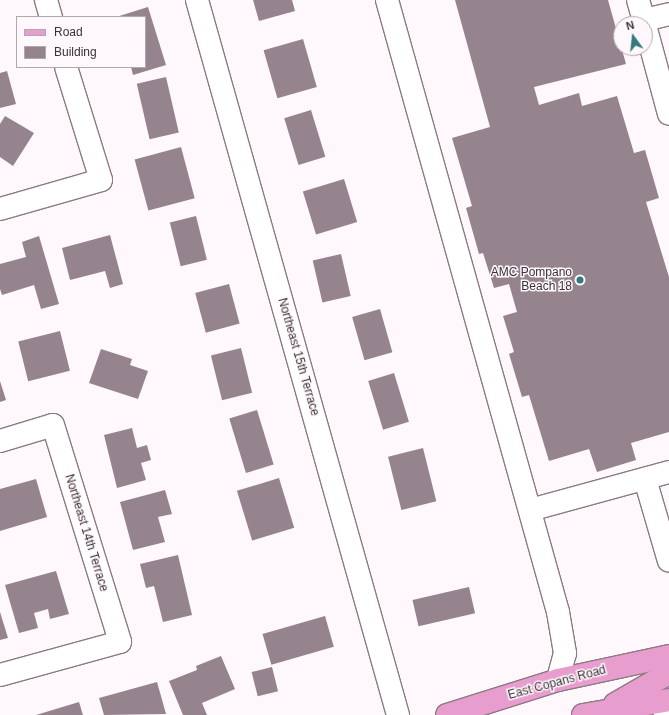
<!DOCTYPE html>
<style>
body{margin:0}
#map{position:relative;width:669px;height:715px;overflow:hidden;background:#fef7fb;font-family:Helvetica,sans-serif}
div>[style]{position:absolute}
.building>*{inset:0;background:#95848d;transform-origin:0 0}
.roads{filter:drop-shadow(1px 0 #8b7a83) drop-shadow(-1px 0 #8b7a83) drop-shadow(0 1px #8b7a83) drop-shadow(0 -1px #8b7a83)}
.minor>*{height:22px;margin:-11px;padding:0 11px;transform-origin:11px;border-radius:11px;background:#fff}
.major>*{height:22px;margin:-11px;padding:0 11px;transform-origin:11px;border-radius:11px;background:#e79dcd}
.dots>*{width:11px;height:11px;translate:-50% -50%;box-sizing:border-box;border:2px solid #fef7fb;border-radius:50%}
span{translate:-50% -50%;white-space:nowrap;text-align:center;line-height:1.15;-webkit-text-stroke:3px #fef7fb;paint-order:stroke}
.poi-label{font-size:12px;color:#393236}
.right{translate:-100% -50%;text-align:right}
.street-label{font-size:12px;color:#393236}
.legend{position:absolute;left:16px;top:16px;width:130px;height:52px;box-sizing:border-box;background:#fef7fb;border:1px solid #afa8ac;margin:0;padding:5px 7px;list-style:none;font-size:12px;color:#393236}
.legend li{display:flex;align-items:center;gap:8px;height:20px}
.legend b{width:20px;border:1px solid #afa8ac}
.north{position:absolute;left:613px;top:16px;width:40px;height:40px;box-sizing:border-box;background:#fef7fb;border:1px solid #afa8ac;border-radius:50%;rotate:345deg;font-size:11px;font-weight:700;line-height:16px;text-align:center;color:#393236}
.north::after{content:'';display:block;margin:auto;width:14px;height:18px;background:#317b7d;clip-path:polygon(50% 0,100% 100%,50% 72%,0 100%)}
</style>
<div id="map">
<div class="building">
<div style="clip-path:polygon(253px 0,292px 0,295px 11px,259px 21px)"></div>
<div style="clip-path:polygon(455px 0,608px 0,626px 64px,534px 87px,539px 105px,579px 93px,582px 106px,617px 96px,634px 153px,645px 150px,659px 198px,646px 202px,669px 277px,669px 432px,631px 443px,636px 460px,597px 472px,589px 449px,549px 461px,529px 395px,522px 397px,509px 354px,514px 352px,503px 316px,517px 312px,509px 284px,494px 288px,483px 253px,479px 254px,466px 208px,472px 206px,452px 138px,490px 127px)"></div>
<div style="clip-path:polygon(148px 7px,166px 65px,133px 75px,131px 67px,145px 67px,145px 17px,116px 17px)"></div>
<div style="left:303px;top:39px;width:50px;height:41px;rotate:74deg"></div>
<div style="clip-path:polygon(7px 71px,16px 104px,0 108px,0 73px)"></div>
<div style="left:166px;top:77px;width:57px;height:30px;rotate:77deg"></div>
<div style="left:311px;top:110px;width:49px;height:28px;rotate:73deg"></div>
<div style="clip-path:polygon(5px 116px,34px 133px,13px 166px,0 157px,0 124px)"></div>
<div style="left:181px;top:147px;width:53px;height:48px;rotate:75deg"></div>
<div style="left:344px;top:179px;width:45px;height:43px;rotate:73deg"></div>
<div style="left:196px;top:216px;width:45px;height:27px;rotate:76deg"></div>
<div style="clip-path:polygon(110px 235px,123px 284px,110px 288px,105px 271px,70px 280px,62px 248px)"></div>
<div style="clip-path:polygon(39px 236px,59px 304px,41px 309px,34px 285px,2px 295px,0 289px,0 264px,26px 257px,22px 242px)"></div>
<div style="left:341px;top:254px;width:43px;height:29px;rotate:77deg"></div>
<div style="left:229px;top:284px;width:41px;height:35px;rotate:75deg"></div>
<div style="left:380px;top:309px;width:45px;height:29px;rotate:74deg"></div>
<div style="left:60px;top:331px;width:41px;height:43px;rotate:76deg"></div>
<div style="left:241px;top:348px;width:46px;height:31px;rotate:76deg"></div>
<div style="clip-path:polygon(101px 349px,132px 359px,130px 365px,148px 371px,138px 399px,89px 383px)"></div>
<div style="left:394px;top:373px;width:51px;height:27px;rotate:73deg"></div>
<div style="clip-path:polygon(0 381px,6px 400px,0 402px)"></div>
<div style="left:257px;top:410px;width:57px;height:29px;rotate:73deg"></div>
<div style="clip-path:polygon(132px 428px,137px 448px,147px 445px,151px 460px,141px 463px,146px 480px,117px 488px,104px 435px)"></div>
<div style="left:423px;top:448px;width:55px;height:36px;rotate:76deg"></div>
<div style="left:279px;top:478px;width:52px;height:44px;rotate:73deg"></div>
<div style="clip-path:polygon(36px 479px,47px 517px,0 531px,0 489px)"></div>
<div style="clip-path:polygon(165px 490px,172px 514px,158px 517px,165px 542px,133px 550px,120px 502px)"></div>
<div style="clip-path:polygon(178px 555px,192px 615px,163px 622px,154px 586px,146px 588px,140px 564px)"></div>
<div style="clip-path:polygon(56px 571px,69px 614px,50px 619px,48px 609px,34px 613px,38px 628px,19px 633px,5px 585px)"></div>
<div style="left:469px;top:587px;width:27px;height:58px;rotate:77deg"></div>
<div style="clip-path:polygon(0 612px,8px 638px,0 640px)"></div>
<div style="left:325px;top:616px;width:32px;height:65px;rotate:74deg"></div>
<div style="clip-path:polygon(221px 656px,235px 689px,202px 703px,207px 715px,183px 715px,169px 681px,197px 670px,196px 666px)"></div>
<div style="left:272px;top:667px;width:25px;height:21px;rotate:76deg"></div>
<div style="clip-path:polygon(157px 682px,166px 714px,104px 715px,99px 698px)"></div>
<div style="clip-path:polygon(79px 702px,83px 715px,36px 715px)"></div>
</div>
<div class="roads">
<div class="minor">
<div style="left:46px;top:0;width:18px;rotate:74deg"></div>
<div style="left:197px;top:0;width:743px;rotate:74.3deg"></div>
<div style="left:387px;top:0;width:635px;rotate:74.39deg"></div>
<div style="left:558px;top:612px;width:42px;rotate:80.3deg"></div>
<div style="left:565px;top:653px;width:28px;rotate:105deg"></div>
<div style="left:638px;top:0;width:25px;rotate:74deg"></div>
<div style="left:644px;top:20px;width:26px;rotate:-13deg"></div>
<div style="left:645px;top:25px;width:92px;rotate:74.9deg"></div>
<div style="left:0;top:209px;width:105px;rotate:-16deg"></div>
<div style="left:101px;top:180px;width:118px;rotate:-107.2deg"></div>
<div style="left:0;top:441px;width:55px;rotate:-16.8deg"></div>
<div style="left:53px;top:425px;width:227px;rotate:72.8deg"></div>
<div style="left:120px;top:642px;width:124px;rotate:164.6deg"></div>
<div style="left:645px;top:479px;width:85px;rotate:73.7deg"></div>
<div style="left:530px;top:510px;width:144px;rotate:-15.3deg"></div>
<div style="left:665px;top:715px;width:6px;rotate:-51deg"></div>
</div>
<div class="major">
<div style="left:615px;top:704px;width:62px;rotate:-29.9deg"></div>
<div style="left:447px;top:715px;width:116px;rotate:-17.5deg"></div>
<div style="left:558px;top:680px;width:114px;rotate:-12.2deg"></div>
<div style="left:583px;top:715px;width:87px;rotate:-9.9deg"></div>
</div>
</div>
<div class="dots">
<div style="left:580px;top:280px;background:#317b7d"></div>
</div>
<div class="poi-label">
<span class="right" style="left:572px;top:280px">AMC Pompano<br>Beach 18</span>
</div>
<div class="street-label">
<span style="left:298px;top:357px;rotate:74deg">Northeast 15th Terrace</span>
<span style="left:86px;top:533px;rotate:73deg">Northeast 14th Terrace</span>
<span style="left:557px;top:683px;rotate:-15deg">East Copans Road</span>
</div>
<ul class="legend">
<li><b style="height:5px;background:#e79dcd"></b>Road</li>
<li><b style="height:11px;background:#95848d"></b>Building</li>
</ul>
<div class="north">N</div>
</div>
